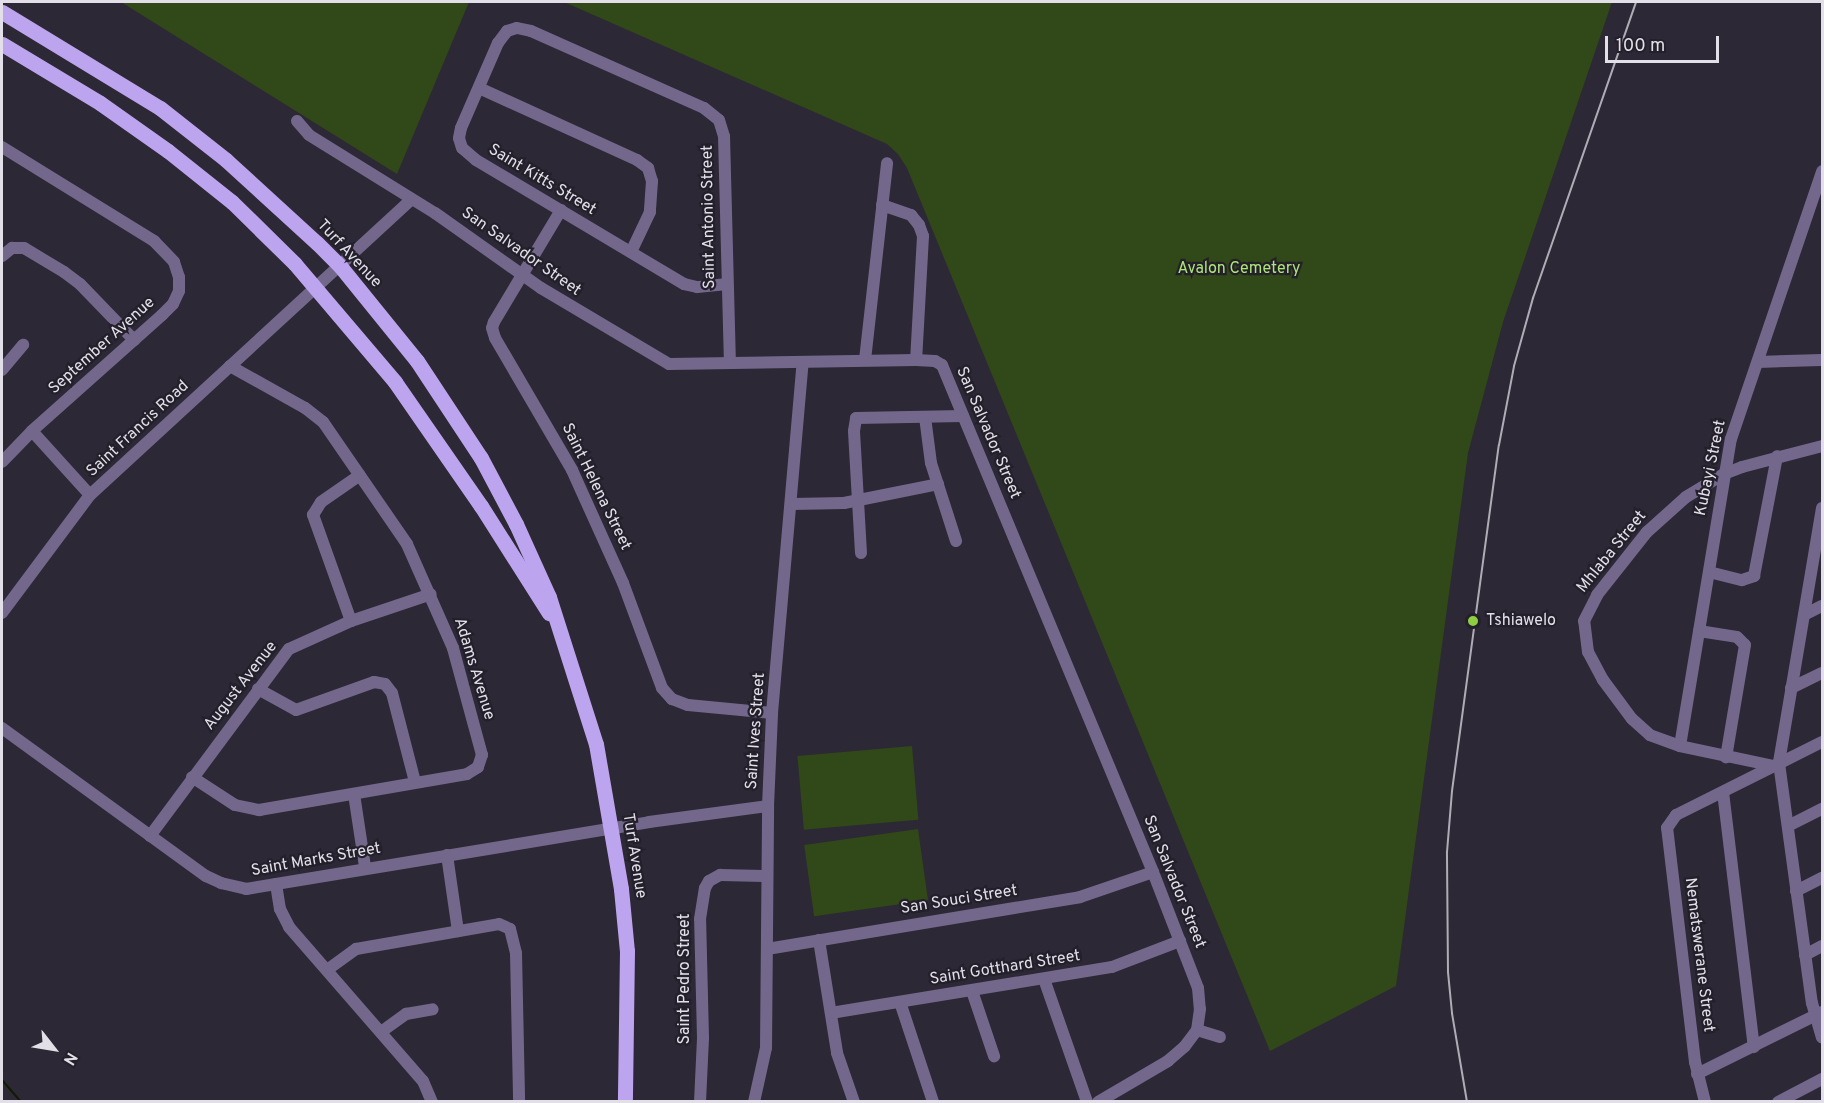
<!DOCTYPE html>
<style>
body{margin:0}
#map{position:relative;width:1824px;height:1103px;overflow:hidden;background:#2c2835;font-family:Overpass,sans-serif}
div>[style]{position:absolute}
.green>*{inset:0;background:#314818;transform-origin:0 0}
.stream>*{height:2px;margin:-1px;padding:0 1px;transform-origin:1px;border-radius:1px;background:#0f1b02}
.minor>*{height:12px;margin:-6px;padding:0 6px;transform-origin:6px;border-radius:6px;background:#73688c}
.major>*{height:15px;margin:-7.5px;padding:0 7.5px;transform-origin:7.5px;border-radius:7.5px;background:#bca4ee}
.rail>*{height:2px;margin:-1px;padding:0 1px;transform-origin:1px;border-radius:1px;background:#afacb6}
.dots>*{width:16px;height:16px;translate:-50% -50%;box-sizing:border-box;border:3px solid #231f2b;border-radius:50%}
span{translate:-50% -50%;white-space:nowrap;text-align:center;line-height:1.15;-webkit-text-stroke:4.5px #231f2b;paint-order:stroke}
.street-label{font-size:16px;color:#e2dfe8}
.park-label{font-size:16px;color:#ade674}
.poi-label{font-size:16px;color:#e2dfe8}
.left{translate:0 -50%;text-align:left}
.frame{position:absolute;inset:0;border:3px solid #e2dfe8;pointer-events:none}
.north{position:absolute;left:24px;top:1019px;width:60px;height:60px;-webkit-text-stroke:4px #231f2b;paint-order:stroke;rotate:121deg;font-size:16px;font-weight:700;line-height:24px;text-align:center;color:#e2dfe8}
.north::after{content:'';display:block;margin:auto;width:21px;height:27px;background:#e2dfe8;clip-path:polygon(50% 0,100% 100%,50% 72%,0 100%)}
.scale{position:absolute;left:1605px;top:36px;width:114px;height:27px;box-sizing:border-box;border:3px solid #e2dfe8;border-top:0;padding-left:8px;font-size:18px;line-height:21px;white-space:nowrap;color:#e2dfe8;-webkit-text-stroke:4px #231f2b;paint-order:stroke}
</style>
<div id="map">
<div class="green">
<div style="clip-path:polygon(121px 2px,469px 2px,397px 174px)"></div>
<div style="clip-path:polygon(564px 2px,1612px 2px,1503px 322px,1468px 453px,1396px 986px,1270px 1051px,907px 168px,898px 154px,887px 144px)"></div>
<div style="left:912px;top:746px;width:74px;height:115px;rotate:85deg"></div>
<div style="left:918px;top:829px;width:72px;height:115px;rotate:82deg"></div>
</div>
<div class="stream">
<div style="left:2px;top:1080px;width:29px;rotate:49deg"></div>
</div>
<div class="minor">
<div style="left:479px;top:88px;width:174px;rotate:24.5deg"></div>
<div style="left:637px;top:160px;width:14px;rotate:36deg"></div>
<div style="left:648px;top:168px;width:14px;rotate:73deg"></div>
<div style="left:652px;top:181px;width:31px;rotate:94deg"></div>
<div style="left:650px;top:212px;width:44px;rotate:115.4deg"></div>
<div style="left:297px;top:121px;width:18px;rotate:49deg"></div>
<div style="left:309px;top:135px;width:148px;rotate:31.8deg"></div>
<div style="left:435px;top:213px;width:130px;rotate:35.3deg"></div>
<div style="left:541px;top:288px;width:149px;rotate:30.7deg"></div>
<div style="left:669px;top:364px;width:247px;rotate:-0.9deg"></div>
<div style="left:916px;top:360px;width:19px;rotate:3deg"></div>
<div style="left:935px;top:361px;width:8px;rotate:30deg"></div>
<div style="left:942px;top:365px;width:549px;rotate:67.4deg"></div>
<div style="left:1153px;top:872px;width:124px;rotate:68.8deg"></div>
<div style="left:1198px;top:988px;width:21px;rotate:85deg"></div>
<div style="left:1200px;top:1009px;width:21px;rotate:98deg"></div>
<div style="left:1197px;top:1030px;width:21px;rotate:127deg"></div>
<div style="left:1184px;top:1047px;width:21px;rotate:139deg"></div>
<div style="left:1168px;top:1061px;width:81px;rotate:149.6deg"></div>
<div style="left:2px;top:147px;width:179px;rotate:31.7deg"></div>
<div style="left:154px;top:241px;width:29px;rotate:46deg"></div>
<div style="left:174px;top:262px;width:16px;rotate:72deg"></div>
<div style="left:179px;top:277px;width:14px;rotate:90deg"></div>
<div style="left:179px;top:291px;width:14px;rotate:115deg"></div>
<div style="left:173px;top:304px;width:16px;rotate:135deg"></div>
<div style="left:162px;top:315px;width:174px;rotate:138.3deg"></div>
<div style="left:32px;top:431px;width:43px;rotate:134.1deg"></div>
<div style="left:882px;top:205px;width:31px;rotate:19deg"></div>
<div style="left:911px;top:215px;width:13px;rotate:51deg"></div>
<div style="left:919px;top:225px;width:12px;rotate:70deg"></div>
<div style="left:923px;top:236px;width:124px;rotate:93.2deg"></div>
<div style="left:561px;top:210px;width:131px;rotate:120.9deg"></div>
<div style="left:494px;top:322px;width:6px;rotate:108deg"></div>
<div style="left:492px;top:328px;width:10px;rotate:73deg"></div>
<div style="left:495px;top:338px;width:153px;rotate:59.7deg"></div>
<div style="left:572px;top:470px;width:124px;rotate:65.7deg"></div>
<div style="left:623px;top:583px;width:112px;rotate:69.6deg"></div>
<div style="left:662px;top:688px;width:15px;rotate:48deg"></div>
<div style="left:672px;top:699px;width:17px;rotate:21deg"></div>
<div style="left:688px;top:705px;width:84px;rotate:5.4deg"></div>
<div style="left:2px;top:256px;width:13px;rotate:-39deg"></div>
<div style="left:12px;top:248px;width:12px"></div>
<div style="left:24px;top:248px;width:47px;rotate:31deg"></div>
<div style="left:64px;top:272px;width:20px;rotate:37deg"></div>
<div style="left:80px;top:284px;width:78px;rotate:46deg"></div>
<div style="left:727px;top:284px;width:30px;rotate:174deg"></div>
<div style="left:697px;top:287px;width:13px;rotate:-167deg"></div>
<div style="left:684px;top:284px;width:242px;rotate:-149.2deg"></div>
<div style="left:476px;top:160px;width:18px;rotate:-139deg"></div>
<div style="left:462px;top:148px;width:10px;rotate:-107deg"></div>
<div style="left:459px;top:138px;width:10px;rotate:-79deg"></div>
<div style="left:461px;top:128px;width:93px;rotate:-66.5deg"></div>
<div style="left:498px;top:43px;width:15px;rotate:-53deg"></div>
<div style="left:507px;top:31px;width:10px;rotate:-17deg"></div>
<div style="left:517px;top:28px;width:14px;rotate:12deg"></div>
<div style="left:531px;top:31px;width:189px;rotate:24deg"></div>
<div style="left:704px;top:108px;width:19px;rotate:39deg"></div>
<div style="left:719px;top:120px;width:17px;rotate:73deg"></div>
<div style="left:724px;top:136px;width:227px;rotate:88.5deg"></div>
<div style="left:865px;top:360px;width:198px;rotate:-83.6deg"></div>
<div style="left:1758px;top:362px;width:64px;rotate:-1.8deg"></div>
<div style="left:2px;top:370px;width:33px;rotate:-50deg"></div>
<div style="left:925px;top:417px;width:46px;rotate:82.6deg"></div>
<div style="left:931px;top:463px;width:82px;rotate:72.2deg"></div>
<div style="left:32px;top:431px;width:86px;rotate:47.8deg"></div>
<div style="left:792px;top:504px;width:52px;rotate:-1.1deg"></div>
<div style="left:844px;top:503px;width:96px;rotate:-11.4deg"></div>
<div style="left:1822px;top:508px;width:259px;rotate:99.6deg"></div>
<div style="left:1779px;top:763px;width:242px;rotate:82.2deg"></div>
<div style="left:1812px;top:1003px;width:36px;rotate:74deg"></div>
<div style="left:861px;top:553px;width:122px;rotate:-93.3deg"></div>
<div style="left:854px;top:431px;width:13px;rotate:-81deg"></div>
<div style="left:856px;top:418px;width:107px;rotate:-1.1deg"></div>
<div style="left:1709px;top:572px;width:34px;rotate:14deg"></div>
<div style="left:1742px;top:580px;width:13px;rotate:-18deg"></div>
<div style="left:1754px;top:576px;width:122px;rotate:-79.1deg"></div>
<div style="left:2px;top:613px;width:147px;rotate:-53.3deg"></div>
<div style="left:90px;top:495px;width:437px;rotate:-42.6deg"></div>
<div style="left:1804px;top:615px;width:20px;rotate:-27deg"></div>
<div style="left:351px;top:621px;width:113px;rotate:-109.7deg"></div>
<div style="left:313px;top:515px;width:15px;rotate:-58deg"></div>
<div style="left:321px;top:502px;width:47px;rotate:-34.7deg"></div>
<div style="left:1699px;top:631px;width:38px;rotate:9deg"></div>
<div style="left:1737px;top:637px;width:11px;rotate:45deg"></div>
<div style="left:1745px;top:645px;width:114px;rotate:99.6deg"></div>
<div style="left:1791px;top:688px;width:34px;rotate:-26deg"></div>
<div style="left:258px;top:689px;width:43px;rotate:28.9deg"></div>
<div style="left:296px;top:710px;width:83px;rotate:-19.7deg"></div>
<div style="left:374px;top:682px;width:11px;rotate:10deg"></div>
<div style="left:385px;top:684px;width:11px;rotate:52deg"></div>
<div style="left:392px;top:693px;width:92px;rotate:75.5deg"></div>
<div style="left:2px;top:728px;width:252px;rotate:36deg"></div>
<div style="left:206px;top:876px;width:17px;rotate:25deg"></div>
<div style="left:221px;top:883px;width:26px;rotate:13deg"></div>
<div style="left:246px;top:889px;width:409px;rotate:-9.4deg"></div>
<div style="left:649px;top:822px;width:120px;rotate:-7.7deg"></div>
<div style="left:1680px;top:746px;width:311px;rotate:-80.6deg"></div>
<div style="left:1731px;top:439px;width:283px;rotate:-71.2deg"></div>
<div style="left:1774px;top:766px;width:96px;rotate:-168deg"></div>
<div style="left:1680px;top:746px;width:32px;rotate:-160deg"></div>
<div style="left:1650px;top:735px;width:24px;rotate:-138deg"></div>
<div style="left:1632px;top:719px;width:49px;rotate:-126.6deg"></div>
<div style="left:1603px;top:680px;width:32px;rotate:-118deg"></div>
<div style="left:1588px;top:652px;width:31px;rotate:-97deg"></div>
<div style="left:1584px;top:621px;width:29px;rotate:-63deg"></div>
<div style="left:1597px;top:595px;width:80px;rotate:-51.6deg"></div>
<div style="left:1647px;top:532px;width:52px;rotate:-41.9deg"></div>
<div style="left:1686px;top:497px;width:44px;rotate:-31.2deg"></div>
<div style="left:1724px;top:474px;width:19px;rotate:-21deg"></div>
<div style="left:1742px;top:467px;width:83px;rotate:-14.7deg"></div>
<div style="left:192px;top:777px;width:51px;rotate:33.1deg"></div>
<div style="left:235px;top:805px;width:25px;rotate:12deg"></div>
<div style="left:259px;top:810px;width:211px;rotate:-9.8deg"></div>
<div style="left:467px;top:774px;width:13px;rotate:-32deg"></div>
<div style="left:478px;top:767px;width:13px;rotate:-72deg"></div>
<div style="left:482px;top:755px;width:111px;rotate:-105.2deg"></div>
<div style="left:453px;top:648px;width:114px;rotate:-113.9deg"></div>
<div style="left:407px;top:544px;width:148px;rotate:-124.5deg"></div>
<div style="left:323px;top:422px;width:23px;rotate:-142deg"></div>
<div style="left:305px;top:408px;width:86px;rotate:-150.8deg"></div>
<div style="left:1723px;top:792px;width:257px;rotate:83.1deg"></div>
<div style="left:354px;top:794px;width:74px;rotate:81.4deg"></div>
<div style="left:1788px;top:826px;width:38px;rotate:-27deg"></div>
<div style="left:150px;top:836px;width:233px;rotate:-53.4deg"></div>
<div style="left:289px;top:649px;width:68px;rotate:-24.3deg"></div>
<div style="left:351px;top:621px;width:84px;rotate:-18.6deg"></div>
<div style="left:447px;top:855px;width:77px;rotate:81.8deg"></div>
<div style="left:276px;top:884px;width:25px;rotate:81deg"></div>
<div style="left:280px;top:909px;width:20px;rotate:63deg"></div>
<div style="left:289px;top:927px;width:204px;rotate:49deg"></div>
<div style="left:423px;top:1081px;width:23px;rotate:67deg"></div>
<div style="left:1796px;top:891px;width:29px;rotate:-27deg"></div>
<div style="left:819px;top:940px;width:114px;rotate:80.9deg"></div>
<div style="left:837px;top:1053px;width:52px;rotate:70.9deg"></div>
<div style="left:767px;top:949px;width:317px;rotate:-9.4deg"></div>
<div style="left:1080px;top:897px;width:77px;rotate:-18.9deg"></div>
<div style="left:1805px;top:955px;width:19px;rotate:-28deg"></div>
<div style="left:327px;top:970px;width:36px;rotate:-36deg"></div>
<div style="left:356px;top:949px;width:145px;rotate:-9.9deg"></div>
<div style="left:499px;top:924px;width:12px;rotate:24deg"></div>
<div style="left:510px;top:929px;width:25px;rotate:76deg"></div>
<div style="left:516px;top:953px;width:149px;rotate:88.8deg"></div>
<div style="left:1044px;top:979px;width:130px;rotate:70.7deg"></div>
<div style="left:972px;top:991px;width:69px;rotate:71.3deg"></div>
<div style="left:900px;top:1002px;width:105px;rotate:71.7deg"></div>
<div style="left:831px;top:1013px;width:285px;rotate:-9.3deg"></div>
<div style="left:1112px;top:967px;width:73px;rotate:-20.9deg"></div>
<div style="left:1197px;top:1030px;width:24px;rotate:17deg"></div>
<div style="left:381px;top:1032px;width:31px;rotate:-36deg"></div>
<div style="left:406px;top:1014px;width:27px;rotate:-10deg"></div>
<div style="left:1697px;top:1074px;width:140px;rotate:-26.4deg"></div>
<div style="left:700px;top:1102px;width:64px;rotate:-87.3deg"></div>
<div style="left:703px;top:1038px;width:119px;rotate:-91.4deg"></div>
<div style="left:700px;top:919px;width:31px;rotate:-81deg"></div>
<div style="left:705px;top:888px;width:8px;rotate:-60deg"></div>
<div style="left:709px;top:881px;width:13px;rotate:-29deg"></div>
<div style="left:720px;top:875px;width:47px;rotate:1.2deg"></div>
<div style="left:754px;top:1102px;width:55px;rotate:-77.5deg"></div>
<div style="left:766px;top:1048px;width:242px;rotate:-89.5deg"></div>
<div style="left:768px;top:806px;width:93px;rotate:-87.5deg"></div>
<div style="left:772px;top:713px;width:352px;rotate:-85deg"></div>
<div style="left:1705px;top:1102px;width:41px;rotate:-104deg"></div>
<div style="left:1695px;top:1062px;width:236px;rotate:-96.8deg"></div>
<div style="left:1667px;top:828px;width:16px;rotate:-55deg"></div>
<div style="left:1676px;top:815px;width:163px;rotate:-26.6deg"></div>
<div style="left:1778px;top:1102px;width:50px;rotate:-27.6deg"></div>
</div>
<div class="major">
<div style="left:2px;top:12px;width:185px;rotate:31.3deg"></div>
<div style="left:160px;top:108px;width:84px;rotate:38.2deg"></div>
<div style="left:226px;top:160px;width:123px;rotate:42.4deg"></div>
<div style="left:317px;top:243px;width:33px;rotate:45deg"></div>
<div style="left:340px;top:266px;width:122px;rotate:51deg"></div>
<div style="left:417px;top:361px;width:116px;rotate:56.6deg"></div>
<div style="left:481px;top:458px;width:75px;rotate:62.1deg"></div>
<div style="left:516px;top:524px;width:80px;rotate:65.7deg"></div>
<div style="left:549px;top:597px;width:154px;rotate:72.3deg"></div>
<div style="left:596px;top:744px;width:147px;rotate:80.2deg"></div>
<div style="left:621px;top:889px;width:62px;rotate:84.5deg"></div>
<div style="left:627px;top:951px;width:151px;rotate:90.8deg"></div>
<div style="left:2px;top:44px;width:114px;rotate:31deg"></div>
<div style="left:100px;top:103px;width:83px;rotate:35.2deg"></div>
<div style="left:168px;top:151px;width:82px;rotate:38.6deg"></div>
<div style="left:232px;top:202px;width:88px;rotate:44.5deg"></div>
<div style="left:295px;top:264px;width:155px;rotate:49.7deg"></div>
<div style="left:395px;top:382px;width:151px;rotate:55.3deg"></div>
<div style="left:481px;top:506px;width:127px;rotate:57.6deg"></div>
</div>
<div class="rail">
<div style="left:1467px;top:1102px;width:90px;rotate:-99.6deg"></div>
<div style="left:1452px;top:1013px;width:41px;rotate:-95.6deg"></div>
<div style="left:1448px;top:972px;width:120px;rotate:-90.5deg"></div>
<div style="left:1447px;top:852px;width:61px;rotate:-85.3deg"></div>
<div style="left:1452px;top:791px;width:349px;rotate:-82.3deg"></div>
<div style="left:1499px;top:445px;width:80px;rotate:-79.2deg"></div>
<div style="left:1514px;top:366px;width:71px;rotate:-74.4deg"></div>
<div style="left:1533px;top:298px;width:313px;rotate:-70.8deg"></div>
</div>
<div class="dots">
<div style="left:1473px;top:621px;background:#8ece43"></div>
</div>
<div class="street-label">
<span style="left:542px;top:180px;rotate:31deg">Saint Kitts Street</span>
<span style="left:709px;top:217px;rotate:-91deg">Saint Antonio Street</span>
<span style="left:521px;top:252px;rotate:35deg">San Salvador Street</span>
<span style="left:349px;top:254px;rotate:47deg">Turf Avenue</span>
<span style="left:102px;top:346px;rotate:-42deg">September Avenue</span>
<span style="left:138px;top:429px;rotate:-43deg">Saint Francis Road</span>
<span style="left:988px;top:433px;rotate:67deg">San Salvador Street</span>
<span style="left:1711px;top:468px;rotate:-78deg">Kubayi Street</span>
<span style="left:596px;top:487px;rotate:64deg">Saint Helena Street</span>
<span style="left:1612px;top:552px;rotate:-51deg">Mhlaba Street</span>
<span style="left:474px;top:669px;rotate:73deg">Adams Avenue</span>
<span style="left:241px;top:686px;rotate:-52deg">August Avenue</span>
<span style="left:756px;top:731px;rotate:-86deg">Saint Ives Street</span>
<span style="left:634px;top:856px;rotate:81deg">Turf Avenue</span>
<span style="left:316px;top:860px;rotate:-10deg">Saint Marks Street</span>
<span style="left:1174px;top:882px;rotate:68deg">San Salvador Street</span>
<span style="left:959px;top:900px;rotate:-9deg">San Souci Street</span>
<span style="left:1699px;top:955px;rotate:83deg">Nematswerane Street</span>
<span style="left:1005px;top:968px;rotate:-9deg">Saint Gotthard Street</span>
<span style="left:685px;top:979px;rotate:-90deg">Saint Pedro Street</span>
</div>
<div class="park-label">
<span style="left:1239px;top:269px">Avalon Cemetery</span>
</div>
<div class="poi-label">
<span class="left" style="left:1486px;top:621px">Tshiawelo</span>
</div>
<div class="frame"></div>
<div class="north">N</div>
<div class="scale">100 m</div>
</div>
